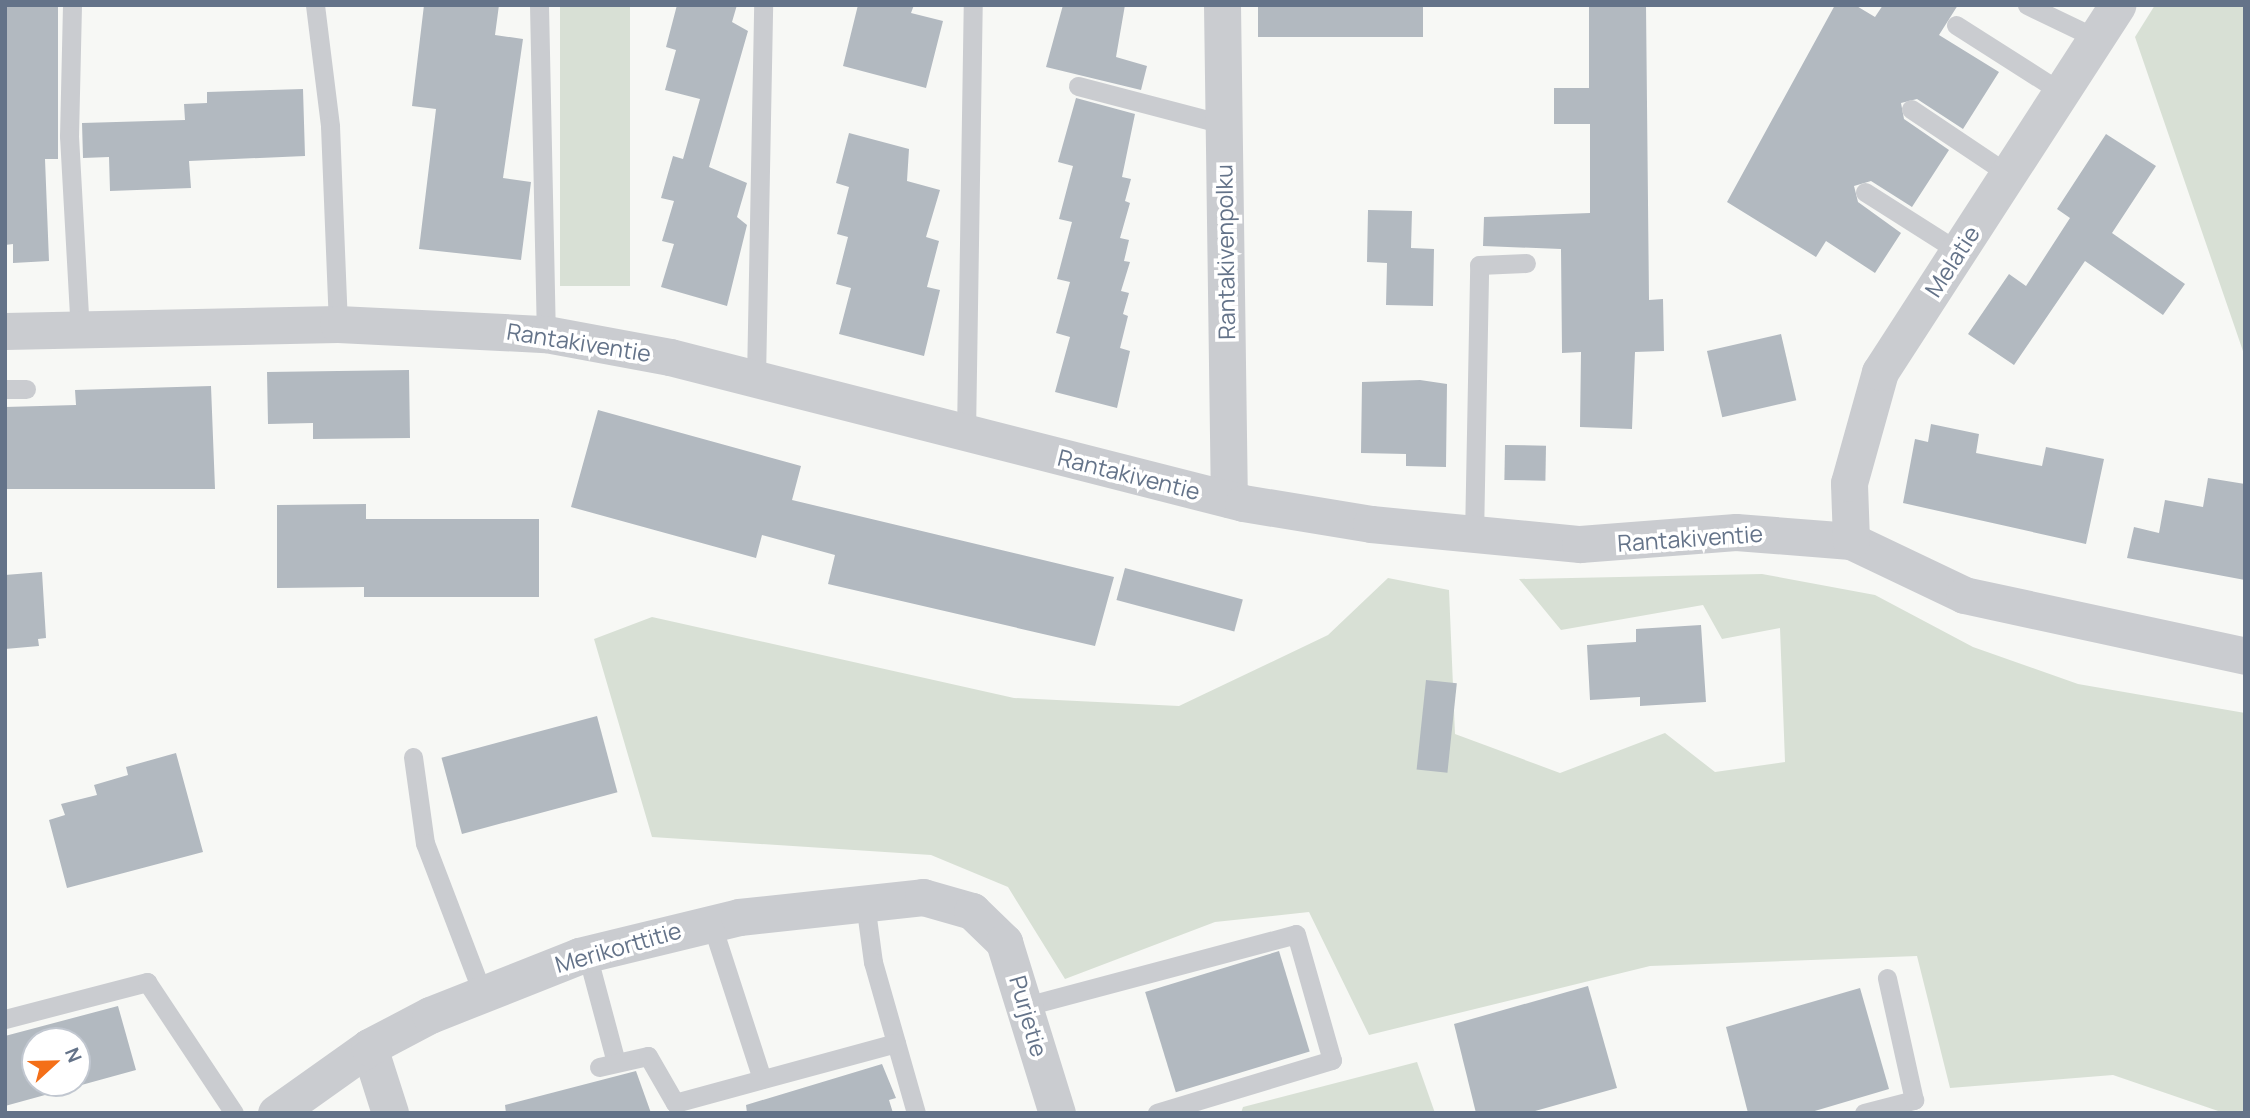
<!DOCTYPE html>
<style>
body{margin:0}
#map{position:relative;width:2250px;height:1118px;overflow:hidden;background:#f7f8f5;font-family:Manrope,sans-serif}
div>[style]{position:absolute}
.green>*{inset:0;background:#d8e0d5;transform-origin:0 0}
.building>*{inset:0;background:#b2b9c0;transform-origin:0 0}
.service>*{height:19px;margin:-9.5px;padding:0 9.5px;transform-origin:9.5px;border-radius:9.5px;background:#caccd0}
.minor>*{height:37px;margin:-18.5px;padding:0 18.5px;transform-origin:18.5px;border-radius:18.5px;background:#caccd0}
span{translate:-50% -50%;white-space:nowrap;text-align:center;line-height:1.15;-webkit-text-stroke:7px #fff;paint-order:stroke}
.street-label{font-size:23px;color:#647389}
.frame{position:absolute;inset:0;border:7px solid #647389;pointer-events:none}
.north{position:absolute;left:21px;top:1027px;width:70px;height:70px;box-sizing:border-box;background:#fff;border:2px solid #c1c7d0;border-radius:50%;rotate:68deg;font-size:19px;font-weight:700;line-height:28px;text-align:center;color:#647389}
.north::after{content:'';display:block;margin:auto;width:24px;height:32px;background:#f46f18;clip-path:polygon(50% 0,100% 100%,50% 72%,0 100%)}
</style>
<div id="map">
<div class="green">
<div style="left:560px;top:5px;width:70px;height:281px"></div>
<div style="clip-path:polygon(2155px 5px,2245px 5px,2245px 357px,2135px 37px)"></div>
<div style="clip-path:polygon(1762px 574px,1875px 595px,1973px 647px,2078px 684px,2245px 713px,2245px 1113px,2224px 1113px,2113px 1075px,1950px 1088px,1917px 956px,1650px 966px,1369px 1035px,1309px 912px,1215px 922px,1065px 979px,1008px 887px,931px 855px,652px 837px,594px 639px,652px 617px,1014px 698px,1179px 706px,1328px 635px,1388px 578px,1449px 590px,1455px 734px,1560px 773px,1665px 733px,1715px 772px,1785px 762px,1780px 628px,1722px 639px,1703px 605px,1561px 630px,1519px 579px)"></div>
<div style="clip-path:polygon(1417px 1062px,1435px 1113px,1241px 1113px,1243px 1107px)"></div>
</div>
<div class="building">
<div style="clip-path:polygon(5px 5px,58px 5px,58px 159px,45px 159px,49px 261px,13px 263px,13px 244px,5px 245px)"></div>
<div style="clip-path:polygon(424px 5px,499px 5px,495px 35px,523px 39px,503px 178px,531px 182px,521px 260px,419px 249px,436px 109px,412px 106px)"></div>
<div style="clip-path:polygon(677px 5px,737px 5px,732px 22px,748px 31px,709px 167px,747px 183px,737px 217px,747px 225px,727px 306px,661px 287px,674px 244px,662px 241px,674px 201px,661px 198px,673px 156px,683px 159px,700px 99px,665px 90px,676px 50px,666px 47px)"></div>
<div style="clip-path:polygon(858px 5px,914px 5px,911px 13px,943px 21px,926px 88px,843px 66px)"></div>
<div style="clip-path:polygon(1063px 5px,1125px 5px,1116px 57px,1147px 66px,1141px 90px,1046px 67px)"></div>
<div style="left:1258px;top:5px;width:165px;height:32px"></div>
<div style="clip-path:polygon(1589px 5px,1646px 5px,1649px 300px,1663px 299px,1664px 351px,1635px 352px,1632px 429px,1580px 427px,1581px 352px,1562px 353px,1561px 249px,1483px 246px,1484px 217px,1590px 213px,1590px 124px,1554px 124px,1554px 88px,1589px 88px)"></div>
<div style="clip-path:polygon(1835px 5px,1855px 5px,1875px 17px,1883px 5px,1958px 5px,1939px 35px,1999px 72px,1963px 129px,1917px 99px,1901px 103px,1904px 119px,1949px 150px,1912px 207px,1871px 181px,1854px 186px,1858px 202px,1901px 233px,1875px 273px,1826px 241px,1816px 257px,1727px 202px)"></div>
<div style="clip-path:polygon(303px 89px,305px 156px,189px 161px,191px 188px,110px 191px,109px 157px,83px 158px,82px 123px,185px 120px,184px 104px,207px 103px,207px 92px)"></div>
<div style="clip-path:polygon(1076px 98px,1135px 114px,1122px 177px,1131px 179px,1125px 201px,1130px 203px,1120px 238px,1129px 240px,1124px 261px,1130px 262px,1121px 291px,1129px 293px,1123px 314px,1128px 316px,1120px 348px,1130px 351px,1117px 408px,1055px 392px,1070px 337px,1056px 333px,1070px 282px,1057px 279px,1072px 222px,1059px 219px,1073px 166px,1058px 162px)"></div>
<div style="clip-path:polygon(849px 133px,909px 149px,907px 181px,940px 190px,926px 237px,939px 241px,927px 287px,940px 290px,924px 356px,839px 334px,851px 288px,836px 284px,848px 237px,837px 234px,849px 187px,836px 183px)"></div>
<div style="clip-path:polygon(2106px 134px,2156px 166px,2112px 233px,2185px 284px,2163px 315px,2085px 261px,2014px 365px,1968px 334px,2009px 274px,2026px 286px,2070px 218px,2057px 209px)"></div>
<div style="clip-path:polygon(1368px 210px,1412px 211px,1411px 248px,1434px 249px,1433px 306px,1386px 305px,1387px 263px,1367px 262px)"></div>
<div style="left:1781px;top:334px;width:68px;height:76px;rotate:77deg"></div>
<div style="clip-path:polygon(409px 370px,410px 438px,313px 439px,313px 423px,268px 424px,267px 372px)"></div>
<div style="clip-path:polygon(1420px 380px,1447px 384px,1446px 467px,1406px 466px,1406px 454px,1361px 453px,1362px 382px)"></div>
<div style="clip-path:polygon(211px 386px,215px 489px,5px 489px,5px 407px,76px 405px,75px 390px)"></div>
<div style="clip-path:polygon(598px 410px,801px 466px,792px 500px,1114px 577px,1095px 646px,828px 584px,835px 555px,762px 535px,756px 558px,571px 507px)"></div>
<div style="clip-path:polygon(1931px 424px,1979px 434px,1976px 453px,2042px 466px,2046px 447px,2104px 459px,2086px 544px,1903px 503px,1915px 439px,1928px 442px)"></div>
<div style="left:1505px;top:445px;width:41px;height:35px;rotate:1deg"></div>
<div style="clip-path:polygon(2208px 478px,2245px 484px,2245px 580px,2127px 558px,2134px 527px,2159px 533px,2165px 500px,2203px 507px)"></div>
<div style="clip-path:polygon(366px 504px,366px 519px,539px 519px,539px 597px,364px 597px,364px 587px,277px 588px,277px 505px)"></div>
<div style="left:1125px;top:568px;width:122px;height:33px;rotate:15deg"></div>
<div style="clip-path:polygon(42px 572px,46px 638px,38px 639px,39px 646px,5px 649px,5px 575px)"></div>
<div style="clip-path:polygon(1701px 625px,1706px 702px,1640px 706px,1640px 697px,1590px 700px,1587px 645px,1636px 642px,1636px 629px)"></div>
<div style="left:1426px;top:680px;width:31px;height:90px;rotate:6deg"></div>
<div style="left:597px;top:716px;width:79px;height:161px;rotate:75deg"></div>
<div style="clip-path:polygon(176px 753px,203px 852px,67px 888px,49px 820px,65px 815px,61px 804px,97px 795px,94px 785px,128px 775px,126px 767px)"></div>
<div style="left:1279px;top:951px;width:105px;height:140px;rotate:73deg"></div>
<div style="clip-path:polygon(1588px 986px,1617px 1088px,1528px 1113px,1476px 1113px,1454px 1024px)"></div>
<div style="clip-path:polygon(1860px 988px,1889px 1089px,1808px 1113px,1748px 1113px,1726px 1027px)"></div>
<div style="clip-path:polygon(evenodd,118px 1006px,136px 1070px,5px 1106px,5px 1036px,118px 1006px,35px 1041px,77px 1041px,77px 1083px,35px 1083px,35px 1041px)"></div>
<div style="clip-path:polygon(882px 1064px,896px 1098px,889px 1100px,893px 1113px,747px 1113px,746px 1105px)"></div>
<div style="clip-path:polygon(636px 1071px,651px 1113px,506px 1113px,505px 1105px)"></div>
</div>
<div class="service">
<div style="left:72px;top:5px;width:131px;rotate:91.3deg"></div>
<div style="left:69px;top:136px;width:195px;rotate:86.8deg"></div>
<div style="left:315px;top:5px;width:122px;rotate:82.9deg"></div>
<div style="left:330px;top:126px;width:198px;rotate:87.7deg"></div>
<div style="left:539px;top:5px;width:329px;rotate:88.8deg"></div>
<div style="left:2027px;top:5px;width:76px;rotate:25.6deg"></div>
<div style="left:1956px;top:25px;width:125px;rotate:32.5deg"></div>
<div style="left:1078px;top:86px;width:150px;rotate:14.7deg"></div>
<div style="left:1911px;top:109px;width:117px;rotate:33.8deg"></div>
<div style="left:1865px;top:192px;width:110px;rotate:32.4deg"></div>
<div style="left:756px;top:379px;width:374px;rotate:-88.9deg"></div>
<div style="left:5px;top:389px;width:21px"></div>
<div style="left:966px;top:434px;width:429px;rotate:-89.1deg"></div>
<div style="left:1474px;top:537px;width:272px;rotate:-88.9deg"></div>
<div style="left:1479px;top:265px;width:47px;rotate:-2.4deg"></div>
<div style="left:413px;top:757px;width:87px;rotate:82.1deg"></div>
<div style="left:425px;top:843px;width:160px;rotate:69.1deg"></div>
<div style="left:865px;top:903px;width:60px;rotate:82.3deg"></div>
<div style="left:873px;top:962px;width:157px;rotate:74.1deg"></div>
<div style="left:711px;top:922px;width:165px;rotate:72deg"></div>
<div style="left:587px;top:954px;width:112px;rotate:75deg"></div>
<div style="left:1026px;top:1006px;width:279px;rotate:-14.9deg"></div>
<div style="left:1296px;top:934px;width:131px;rotate:74.1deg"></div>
<div style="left:1332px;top:1060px;width:183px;rotate:163.2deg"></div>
<div style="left:5px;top:1019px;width:147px;rotate:-14.6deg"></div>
<div style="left:147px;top:982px;width:157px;rotate:56.4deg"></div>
<div style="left:599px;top:1067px;width:50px;rotate:-12.7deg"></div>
<div style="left:648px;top:1056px;width:54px;rotate:60.1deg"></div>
<div style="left:675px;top:1103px;width:229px;rotate:-15.2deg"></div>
<div style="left:1864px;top:1113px;width:52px;rotate:-14.6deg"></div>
<div style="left:1914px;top:1100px;width:125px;rotate:-102.5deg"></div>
</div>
<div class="minor">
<div style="left:1222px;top:5px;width:494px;rotate:89.2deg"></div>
<div style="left:5px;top:331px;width:333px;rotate:-1.2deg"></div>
<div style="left:338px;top:324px;width:208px;rotate:2.8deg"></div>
<div style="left:546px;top:334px;width:126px;rotate:10.5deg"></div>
<div style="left:670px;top:357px;width:591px;rotate:14.29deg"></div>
<div style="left:1243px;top:503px;width:130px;rotate:9.3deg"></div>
<div style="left:1371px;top:524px;width:210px;rotate:5.5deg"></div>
<div style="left:1580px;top:544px;width:156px;rotate:-4.4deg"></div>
<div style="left:1736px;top:532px;width:115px;rotate:4.5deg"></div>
<div style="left:1851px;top:541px;width:125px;rotate:25.5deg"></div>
<div style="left:1964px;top:595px;width:288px;rotate:12.2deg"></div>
<div style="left:1851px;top:541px;width:58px;rotate:-92deg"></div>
<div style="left:1849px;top:483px;width:115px;rotate:-74.4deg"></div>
<div style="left:1880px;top:372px;width:437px;rotate:-57.1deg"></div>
<div style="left:369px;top:1047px;width:69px;rotate:72.3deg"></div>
<div style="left:276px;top:1113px;width:114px;rotate:-35.4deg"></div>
<div style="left:369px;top:1047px;width:69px;rotate:-27.7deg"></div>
<div style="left:430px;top:1015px;width:160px;rotate:-21.6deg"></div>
<div style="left:579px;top:956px;width:165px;rotate:-13.7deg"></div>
<div style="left:739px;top:917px;width:185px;rotate:-6.2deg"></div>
<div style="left:923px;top:897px;width:51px;rotate:15.9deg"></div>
<div style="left:972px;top:911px;width:45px;rotate:44.1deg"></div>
<div style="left:1004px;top:942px;width:179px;rotate:72.8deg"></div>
</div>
<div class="street-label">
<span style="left:1225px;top:252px;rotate:-91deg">Rantakivenpolku</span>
<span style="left:1952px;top:261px;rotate:-57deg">Melatie</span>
<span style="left:579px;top:342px;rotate:9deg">Rantakiventie</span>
<span style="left:1129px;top:474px;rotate:14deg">Rantakiventie</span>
<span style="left:1690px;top:538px;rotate:-4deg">Rantakiventie</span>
<span style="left:618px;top:947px;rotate:-16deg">Merikorttitie</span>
<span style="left:1029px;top:1016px;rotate:74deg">Purjetie</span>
</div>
<div class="frame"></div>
<div class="north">N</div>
</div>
